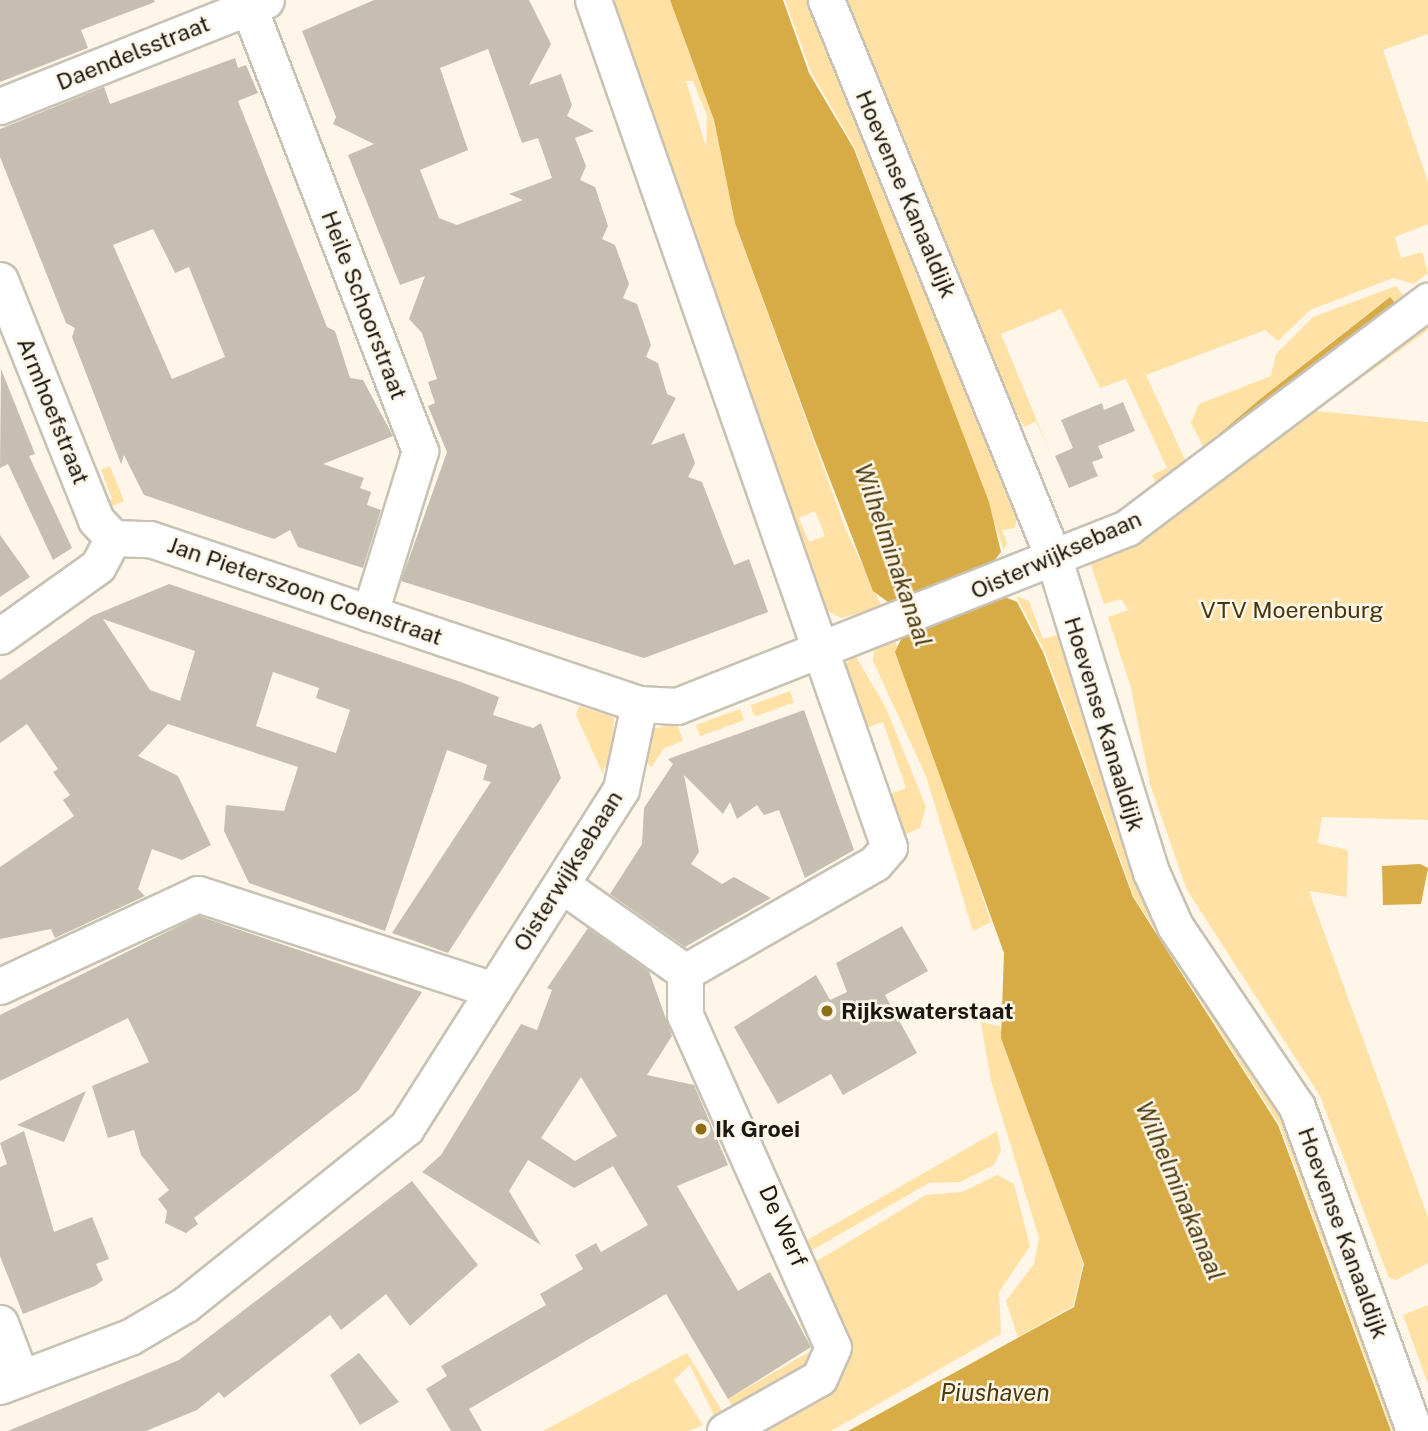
<!DOCTYPE html>
<style>
body{margin:0}
#map{position:relative;width:1428px;height:1431px;overflow:hidden;background:#fef7e9;font-family:"Public Sans",sans-serif}
div>[style]{position:absolute}
.green>*{inset:0;background:#ffe1a5;transform-origin:0 0}
.water>*{inset:0;background:#d7ab46}
.building>*{inset:0;background:#c5beb1}
.roads{filter:drop-shadow(2px 0 #c8c2b5) drop-shadow(-2px 0 #c8c2b5) drop-shadow(0 2px #c8c2b5) drop-shadow(0 -2px #c8c2b5)}
.street>*{height:35px;margin:-17.5px;padding:0 17.5px;transform-origin:17.5px;border-radius:17.5px;background:#fff}
.dots>*{width:19px;height:19px;translate:-50% -50%;box-sizing:border-box;border:4px solid #fef7e9;border-radius:50%}
span{translate:-50% -50%;white-space:nowrap;text-align:center;line-height:1.15;-webkit-text-stroke:5px #fef7e9;paint-order:stroke}
.street-label{font-size:23px;color:#1a1712}
.park-label{font-size:23px;color:#48360b}
.poi-label{font-size:23px;color:#1a1712;font-weight:700}
.left{translate:0 -50%;text-align:left}
.water-label{font-size:24px;color:#4c3a0f;font-style:italic}
</style>
<div id="map">
<div class="green">
<div style="clip-path:polygon(evenodd,610px 0,670px 0,714px 120px,735px 223px,846px 530px,882px 607px,841px 618px,822px 608px,610px 0,686px 81px,693px 81px,707px 116px,706px 147px,686px 81px,610px 0,815px 511px,825px 536px,809px 542px,799px 518px,815px 511px)"></div>
<div style="clip-path:polygon(785px 0,811px 0,998px 460px,1017px 516px,1015px 528px,1002px 530px,1007px 543px,1004px 550px,854px 146px,811px 72px)"></div>
<div style="clip-path:polygon(839px 0,1428px 0,1428px 34px,1383px 50px,1428px 182px,1428px 224px,1395px 237px,1401px 258px,1422px 252px,1428px 273px,1414px 284px,1393px 278px,1310px 310px,1278px 341px,1265px 330px,1146px 375px,1191px 473px,1162px 495px,1152px 475px,1167px 468px,1126px 379px,1100px 388px,1061px 309px,1001px 334px,1052px 457px,1036px 421px,1024px 427px,985px 355px)"></div>
<div style="clip-path:polygon(evenodd,1396px 286px,1408px 301px,1206px 452px,1191px 423px,1199px 404px,1271px 376px,1276px 354px,1313px 317px,1396px 286px,1389px 297px,1222px 440px,1219px 434px,1259px 400px,1389px 297px)"></div>
<div style="clip-path:polygon(1428px 311px,1428px 330px,1316px 411px,1428px 422px,1428px 820px,1322px 817px,1318px 843px,1348px 850px,1347px 897px,1309px 891px,1428px 1217px,1428px 1263px,1396px 1280px,1389px 1278px,1320px 1096px,1187px 890px,1150px 784px,1131px 688px,1108px 617px,1128px 610px,1121px 599px,1104px 604px,1090px 562px)"></div>
<div style="clip-path:polygon(110px 466px,124px 501px,105px 509px,102px 503px,112px 499px,101px 469px)"></div>
<div style="clip-path:polygon(1016px 596px,1029px 601px,1043px 639px,1061px 634px,1140px 863px,1269px 1075px,1409px 1431px,1392px 1431px,1280px 1125px,1134px 897px,1045px 652px)"></div>
<div style="clip-path:polygon(894px 637px,991px 922px,973px 931px,926px 776px,873px 661px,874px 648px)"></div>
<div style="clip-path:polygon(855px 655px,886px 708px,926px 807px,920px 828px,897px 838px,884px 796px,906px 788px,883px 722px,860px 730px,845px 665px)"></div>
<div style="left:790px;top:691px;width:12px;height:42px;rotate:70deg"></div>
<div style="clip-path:polygon(579px 706px,614px 717px,612px 768px,604px 767px,603px 774px,576px 715px)"></div>
<div style="left:740px;top:709px;width:12px;height:47px;rotate:70deg"></div>
<div style="clip-path:polygon(677px 724px,683px 741px,664px 748px,652px 767px,641px 759px,645px 730px)"></div>
<div style="clip-path:polygon(981px 1022px,1000px 1026px,1083px 1264px,1073px 1306px,1018px 1337px,1006px 1301px,1034px 1264px,1039px 1238px,991px 1081px)"></div>
<div style="clip-path:polygon(997px 1131px,1001px 1150px,994px 1165px,960px 1182px,929px 1183px,807px 1253px,802px 1243px)"></div>
<div style="clip-path:polygon(997px 1175px,1014px 1184px,1030px 1246px,999px 1292px,1001px 1334px,831px 1431px,750px 1431px,822px 1389px,812px 1264px,926px 1195px,962px 1192px)"></div>
<div style="clip-path:polygon(1428px 1305px,1428px 1384px,1403px 1315px)"></div>
<div style="clip-path:polygon(811px 1318px,817px 1359px,735px 1412px,728px 1399px,814px 1349px,800px 1324px)"></div>
<div style="clip-path:polygon(687px 1353px,725px 1416px,716px 1420px,690px 1365px,674px 1380px,703px 1425px,688px 1431px,543px 1431px)"></div>
</div>
<div class="water">
<div style="clip-path:polygon(670px 0,783px 0,809px 73px,854px 149px,989px 502px,1001px 552px,993px 562px,1005px 597px,1017px 602px,1043px 652px,1133px 897px,1278px 1125px,1391px 1431px,848px 1431px,1074px 1307px,1084px 1264px,1001px 1038px,1004px 953px,895px 652px,903px 635px,892px 605px,873px 591px,815px 441px,735px 223px,714px 120px)"></div>
<div style="clip-path:polygon(1390px 297px,1395px 303px,1222px 440px,1219px 434px,1259px 400px)"></div>
<div style="clip-path:polygon(1420px 864px,1428px 868px,1421px 904px,1383px 905px,1382px 866px)"></div>
</div>
<div class="building">
<div style="clip-path:polygon(0 0,154px 0,155px 2px,81px 30px,88px 48px,0 82px)"></div>
<div style="clip-path:polygon(evenodd,374px 0,529px 0,551px 44px,529px 85px,561px 74px,572px 105px,567px 116px,594px 131px,575px 138px,586px 166px,580px 180px,595px 187px,608px 226px,602px 239px,615px 245px,629px 284px,623px 298px,637px 304px,651px 345px,646px 357px,658px 363px,667px 394px,676px 398px,651px 445px,684px 433px,695px 463px,688px 477px,702px 482px,734px 565px,749px 559px,768px 612px,644px 658px,401px 581px,447px 452px,428px 406px,435px 403px,428px 382px,437px 379px,422px 333px,409px 319px,425px 276px,400px 285px,348px 155px,374px 144px,333px 124px,336px 117px,302px 31px,374px 0,488px 49px,522px 143px,538px 138px,552px 178px,509px 194px,523px 200px,457px 225px,439px 218px,420px 170px,468px 150px,440px 68px,488px 49px)"></div>
<div style="clip-path:polygon(evenodd,235px 58px,238px 68px,246px 65px,258px 93px,238px 101px,327px 327px,335px 331px,350px 378px,363px 380px,393px 436px,323px 464px,364px 478px,360px 488px,371px 492px,367px 505px,381px 510px,363px 568px,298px 547px,290px 530px,274px 539px,144px 495px,124px 455px,121px 464px,72px 337px,75px 328px,66px 323px,0 157px,0 129px,104px 87px,110px 104px,235px 58px,153px 229px,175px 273px,189px 267px,225px 357px,172px 379px,113px 245px,153px 229px)"></div>
<div style="clip-path:polygon(1px 369px,35px 454px,29px 456px,72px 548px,53px 560px,8px 464px,0 468px)"></div>
<div style="clip-path:polygon(1123px 402px,1135px 431px,1098px 446px,1103px 458px,1092px 462px,1098px 476px,1069px 488px,1055px 456px,1073px 448px,1061px 420px,1102px 403px,1104px 410px)"></div>
<div style="clip-path:polygon(0 535px,30px 577px,0 597px)"></div>
<div style="clip-path:polygon(evenodd,169px 584px,461px 682px,499px 697px,493px 715px,533px 728px,541px 723px,561px 778px,448px 953px,392px 933px,491px 782px,483px 780px,487px 765px,447px 750px,385px 931px,249px 883px,224px 831px,226px 805px,284px 811px,298px 767px,168px 724px,138px 756px,178px 776px,211px 845px,182px 860px,152px 849px,138px 889px,145px 896px,55px 938px,51px 929px,0 939px,0 867px,74px 816px,63px 800px,70px 795px,53px 772px,58px 769px,27px 724px,0 743px,0 680px,92px 616px,169px 584px,103px 619px,195px 651px,180px 701px,150px 690px,103px 619px,169px 584px,273px 672px,319px 688px,316px 698px,350px 710px,336px 753px,256px 726px,273px 672px)"></div>
<div style="clip-path:polygon(804px 710px,854px 850px,805px 878px,779px 810px,764px 815px,757px 805px,737px 819px,730px 802px,723px 814px,684px 775px,699px 852px,691px 864px,722px 884px,734px 877px,771px 898px,685px 947px,610px 894px,642px 844px,644px 808px,673px 764px,668px 759px)"></div>
<div style="clip-path:polygon(199px 916px,422px 992px,359px 1090px,194px 1218px,198px 1224px,186px 1233px,165px 1223px,167px 1211px,158px 1199px,169px 1190px,141px 1155px,134px 1130px,108px 1138px,92px 1086px,149px 1062px,128px 1018px,0 1081px,0 1015px)"></div>
<div style="clip-path:polygon(902px 926px,928px 971px,885px 995px,917px 1053px,843px 1095px,831px 1074px,778px 1104px,734px 1027px,816px 975px,830px 1000px,847px 992px,836px 963px)"></div>
<div style="clip-path:polygon(evenodd,588px 928px,649px 971px,672px 1036px,647px 1075px,694px 1085px,728px 1165px,677px 1186px,738px 1291px,770px 1272px,811px 1347px,728px 1399px,666px 1294px,469px 1409px,482px 1431px,451px 1431px,426px 1389px,447px 1376px,441px 1366px,546px 1305px,540px 1294px,583px 1269px,575px 1255px,596px 1243px,601px 1252px,648px 1225px,613px 1166px,574px 1188px,528px 1160px,509px 1191px,541px 1245px,422px 1172px,441px 1155px,521px 1024px,537px 1030px,552px 990px,547px 988px,588px 928px,581px 1077px,617px 1136px,575px 1161px,541px 1138px,581px 1077px)"></div>
<div style="clip-path:polygon(86px 1091px,64px 1142px,17px 1125px)"></div>
<div style="clip-path:polygon(24px 1131px,54px 1232px,92px 1217px,109px 1259px,96px 1264px,103px 1280px,95px 1286px,23px 1314px,0 1256px,0 1167px,7px 1164px,0 1143px)"></div>
<div style="clip-path:polygon(412px 1181px,478px 1265px,410px 1326px,386px 1294px,341px 1330px,330px 1315px,224px 1398px,219px 1392px,197px 1410px,146px 1431px,8px 1431px,179px 1360px)"></div>
<div style="clip-path:polygon(359px 1353px,399px 1402px,360px 1425px,330px 1375px)"></div>
</div>
<div class="roads">
<div class="street">
<div style="left:246px;top:0;width:483px;rotate:68.9deg"></div>
<div style="left:420px;top:451px;width:170px;rotate:107.2deg"></div>
<div style="left:826px;top:0;width:604px;rotate:67.81deg"></div>
<div style="left:1054px;top:559px;width:328px;rotate:72.8deg"></div>
<div style="left:1151px;top:872px;width:59px;rotate:66deg"></div>
<div style="left:1175px;top:926px;width:218px;rotate:56deg"></div>
<div style="left:1297px;top:1107px;width:344px;rotate:70.1deg"></div>
<div style="left:0;top:106px;width:286px;rotate:-21.7deg"></div>
<div style="left:0;top:280px;width:258px;rotate:68.2deg"></div>
<div style="left:96px;top:520px;width:25px;rotate:47deg"></div>
<div style="left:0;top:636px;width:120px;rotate:-35.5deg"></div>
<div style="left:98px;top:566px;width:32px;rotate:-62deg"></div>
<div style="left:113px;top:538px;width:37px;rotate:2deg"></div>
<div style="left:150px;top:539px;width:516px;rotate:18.65deg"></div>
<div style="left:639px;top:704px;width:38px;rotate:3deg"></div>
<div style="left:677px;top:706px;width:485px;rotate:-21.6deg"></div>
<div style="left:1128px;top:527px;width:376px;rotate:-37deg"></div>
<div style="left:576px;top:895px;width:133px;rotate:35.2deg"></div>
<div style="left:685px;top:972px;width:219px;rotate:-29.8deg"></div>
<div style="left:875px;top:863px;width:21px;rotate:-49deg"></div>
<div style="left:889px;top:847px;width:897px;rotate:-109.26deg"></div>
<div style="left:685px;top:972px;width:43px;rotate:90deg"></div>
<div style="left:685px;top:1015px;width:363px;rotate:66deg"></div>
<div style="left:833px;top:1347px;width:34px;rotate:114deg"></div>
<div style="left:819px;top:1378px;width:108px;rotate:150.6deg"></div>
<div style="left:0;top:986px;width:218px;rotate:-24.9deg"></div>
<div style="left:198px;top:894px;width:311px;rotate:18deg"></div>
<div style="left:0;top:1323px;width:59px;rotate:69.1deg"></div>
<div style="left:0;top:1386px;width:139px;rotate:-20.7deg"></div>
<div style="left:130px;top:1337px;width:65px;rotate:-30.5deg"></div>
<div style="left:186px;top:1304px;width:282px;rotate:-38.7deg"></div>
<div style="left:406px;top:1128px;width:401px;rotate:-57.6deg"></div>
<div style="left:621px;top:789px;width:87px;rotate:-78deg"></div>
</div>
</div>
<div class="dots">
<div style="left:827px;top:1011px;background:#906c12"></div>
<div style="left:701px;top:1129px;background:#906c12"></div>
</div>
<div class="street-label">
<span style="left:133px;top:53px;rotate:-22deg">Daendelsstraat</span>
<span style="left:906px;top:194px;rotate:67deg">Hoevense Kanaaldijk</span>
<span style="left:364px;top:305px;rotate:69deg">Heile Schoorstraat</span>
<span style="left:53px;top:411px;rotate:68deg">Armhoefstraat</span>
<span style="left:1056px;top:555px;rotate:-24deg">Oisterwijksebaan</span>
<span style="left:305px;top:591px;rotate:19deg">Jan Pieterszoon Coenstraat</span>
<span style="left:1104px;top:724px;rotate:73deg">Hoevense Kanaaldijk</span>
<span style="left:568px;top:871px;rotate:-58deg">Oisterwijksebaan</span>
<span style="left:783px;top:1226px;rotate:66deg">De Werf</span>
<span style="left:1343px;top:1233px;rotate:70deg">Hoevense Kanaaldijk</span>
</div>
<div class="park-label">
<span style="left:1292px;top:610px">VTV Moerenburg</span>
</div>
<div class="poi-label">
<span class="left" style="left:841px;top:1011px">Rijkswaterstaat</span>
<span class="left" style="left:715px;top:1129px">Ik Groei</span>
</div>
<div class="water-label">
<span style="left:893px;top:555px;rotate:71deg">Wilhelminakanaal</span>
<span style="left:1180px;top:1191px;rotate:67deg">Wilhelminakanaal</span>
<span style="left:995px;top:1393px">Piushaven</span>
</div>
</div>
